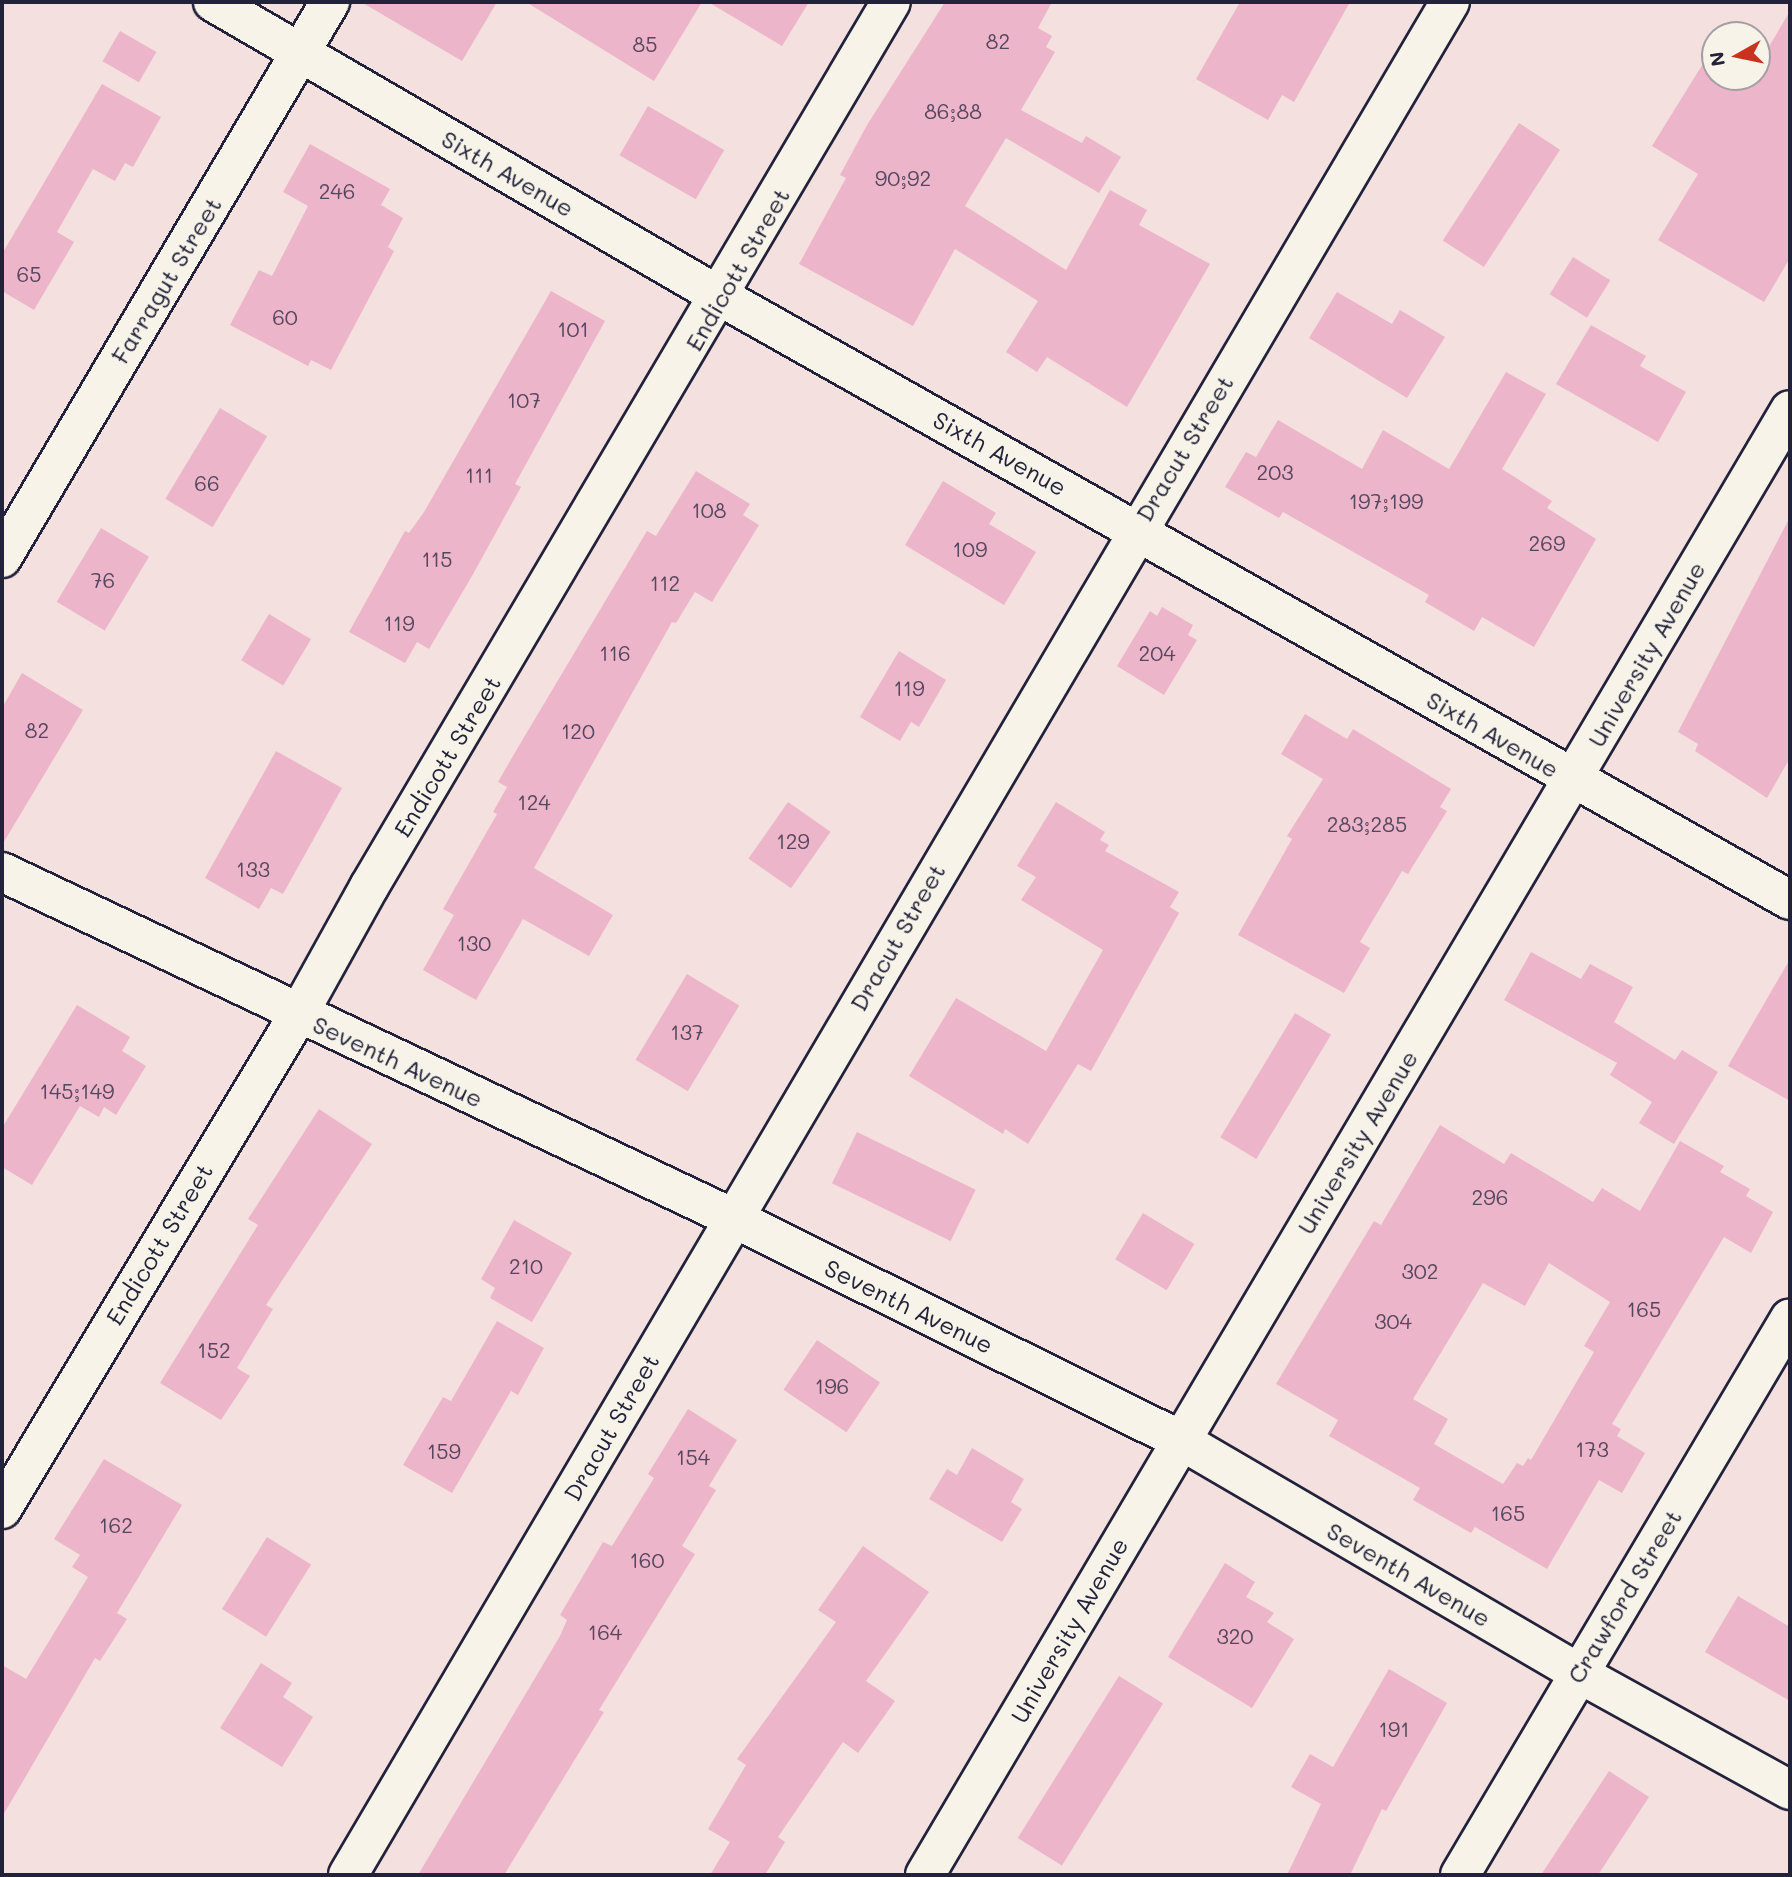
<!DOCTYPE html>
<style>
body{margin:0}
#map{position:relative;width:1792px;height:1877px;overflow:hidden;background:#f4e0df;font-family:Mali,sans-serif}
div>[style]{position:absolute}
.building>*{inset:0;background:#edb5ca;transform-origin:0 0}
.roads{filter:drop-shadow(2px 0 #22223b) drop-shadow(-2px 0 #22223b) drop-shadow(0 2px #22223b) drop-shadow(0 -2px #22223b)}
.street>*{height:38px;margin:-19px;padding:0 19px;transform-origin:19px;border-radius:19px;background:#f7f3e8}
.secondary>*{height:38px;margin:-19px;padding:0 19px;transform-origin:19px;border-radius:19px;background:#f7f3e8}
span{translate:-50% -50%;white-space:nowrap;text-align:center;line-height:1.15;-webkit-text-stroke:6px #f7f3e8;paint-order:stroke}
.number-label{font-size:21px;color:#55475f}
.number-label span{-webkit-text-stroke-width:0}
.street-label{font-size:24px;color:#22223b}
.frame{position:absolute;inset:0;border:4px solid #22223b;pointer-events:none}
.north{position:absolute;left:1701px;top:21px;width:70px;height:70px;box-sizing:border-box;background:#f7f3e8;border:2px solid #a29fa3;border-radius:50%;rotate:261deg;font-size:19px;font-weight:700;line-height:28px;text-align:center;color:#22223b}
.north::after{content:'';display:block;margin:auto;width:24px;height:32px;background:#c8321e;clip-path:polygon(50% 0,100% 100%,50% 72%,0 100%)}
</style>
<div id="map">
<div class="building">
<div style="clip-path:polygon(361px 2px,497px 2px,462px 61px)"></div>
<div style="clip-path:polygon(526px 2px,702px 2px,654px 81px)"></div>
<div style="clip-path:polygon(708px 2px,809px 2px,782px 46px)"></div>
<div style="clip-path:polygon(945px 2px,1052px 2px,1038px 28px,1052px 36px,1046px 47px,1055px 52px,1021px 110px,1082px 143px,1086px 136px,1121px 157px,1099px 193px,1006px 138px,965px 206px,1066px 270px,1110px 190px,1147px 210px,1139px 225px,1210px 264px,1127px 407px,1047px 357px,1037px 372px,1006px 352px,1038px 301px,955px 249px,913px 326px,799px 264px,846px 178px,840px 175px,867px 125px)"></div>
<div style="clip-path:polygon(1240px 2px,1350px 2px,1294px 102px,1282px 95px,1268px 120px,1196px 79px)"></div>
<div style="clip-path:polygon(1790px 11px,1790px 258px,1764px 302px,1658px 240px,1698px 174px,1652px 146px,1704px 62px,1715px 68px,1715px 77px,1729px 77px,1745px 87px,1751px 77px,1757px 77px,1757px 67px)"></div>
<div style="left:120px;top:31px;width:42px;height:35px;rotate:30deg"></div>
<div style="clip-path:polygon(102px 84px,161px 117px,133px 167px,125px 163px,115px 181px,93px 169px,57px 232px,74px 242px,34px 310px,2px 291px,2px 254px)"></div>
<div style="left:648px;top:106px;width:88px;height:57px;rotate:30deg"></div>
<div style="left:1519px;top:123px;width:49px;height:140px;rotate:33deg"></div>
<div style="clip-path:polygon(310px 144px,390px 189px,381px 205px,403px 218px,388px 247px,394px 251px,331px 370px,311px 360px,308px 366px,230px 325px,259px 270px,272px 276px,308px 206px,283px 192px)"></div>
<div style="left:1573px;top:257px;width:44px;height:44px;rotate:32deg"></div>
<div style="clip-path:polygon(551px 291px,605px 321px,515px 484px,521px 487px,472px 576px,429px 649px,417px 642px,405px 663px,349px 632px,405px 531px,409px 533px,424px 512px)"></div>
<div style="clip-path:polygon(1337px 292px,1392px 324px,1400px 310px,1445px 337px,1407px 398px,1309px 338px)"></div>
<div style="clip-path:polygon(1591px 325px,1646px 356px,1640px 366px,1686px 392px,1658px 442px,1556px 384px)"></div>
<div style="clip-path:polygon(1506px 372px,1546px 394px,1502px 469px,1552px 501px,1547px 508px,1596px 539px,1534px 647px,1482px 617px,1474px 631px,1425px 602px,1429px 595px,1283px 512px,1279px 518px,1225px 487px,1246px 452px,1256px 457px,1278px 420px,1362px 469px,1383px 430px,1449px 469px)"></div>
<div style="left:220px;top:408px;width:55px;height:106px;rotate:31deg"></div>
<div style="clip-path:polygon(696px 471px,750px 504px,743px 515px,759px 525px,712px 602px,695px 592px,676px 623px,672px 622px,534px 868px,613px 915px,589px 956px,523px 919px,476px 1000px,423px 970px,454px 915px,443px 909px,497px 814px,493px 812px,507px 787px,498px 782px,517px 749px,647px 531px,656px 536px)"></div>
<div style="clip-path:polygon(943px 481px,996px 513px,989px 524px,1036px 552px,1004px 605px,905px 545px)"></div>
<div style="clip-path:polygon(1790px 517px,1790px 758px,1767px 798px,1695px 751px,1698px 744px,1678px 732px)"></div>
<div style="left:101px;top:528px;width:56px;height:86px;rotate:31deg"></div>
<div style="clip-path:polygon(1162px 607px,1193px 625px,1188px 635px,1197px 640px,1164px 695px,1117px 666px,1150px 611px,1157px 616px)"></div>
<div style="left:269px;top:614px;width:49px;height:54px;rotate:31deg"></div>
<div style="clip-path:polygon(899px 651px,946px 680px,919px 727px,911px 722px,900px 741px,860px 717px)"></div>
<div style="clip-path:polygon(22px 673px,83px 710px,2px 845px,2px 708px)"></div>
<div style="clip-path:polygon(1305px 714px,1347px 739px,1353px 729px,1451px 789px,1440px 807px,1447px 811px,1408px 874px,1402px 871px,1360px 942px,1370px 948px,1344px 993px,1238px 935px,1292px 839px,1287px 836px,1323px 779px,1281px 754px)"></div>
<div style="clip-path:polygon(276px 751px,342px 788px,283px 894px,271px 888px,259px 909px,205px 878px)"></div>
<div style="left:788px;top:802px;width:52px;height:69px;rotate:35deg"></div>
<div style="clip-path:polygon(1056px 802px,1105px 832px,1100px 840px,1109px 845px,1105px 851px,1179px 892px,1170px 907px,1179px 913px,1091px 1071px,1078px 1064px,1028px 1144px,1005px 1129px,1003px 1134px,909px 1076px,956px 998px,1046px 1051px,1103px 950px,1021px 900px,1036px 877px,1017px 866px)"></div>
<div style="clip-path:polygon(1531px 952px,1581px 979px,1590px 964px,1633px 987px,1614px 1022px,1675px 1060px,1682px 1050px,1718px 1072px,1674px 1144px,1639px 1123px,1652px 1102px,1610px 1075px,1617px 1063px,1504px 1000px)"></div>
<div style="clip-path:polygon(1790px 959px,1790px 1101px,1728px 1066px)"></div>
<div style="left:687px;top:974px;width:61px;height:100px;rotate:31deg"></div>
<div style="clip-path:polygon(77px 1005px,130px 1037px,122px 1051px,146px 1066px,116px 1115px,104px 1107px,99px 1117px,80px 1106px,32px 1185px,2px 1167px,2px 1128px)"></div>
<div style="left:1295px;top:1013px;width:42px;height:145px;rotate:31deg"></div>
<div style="clip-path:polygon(319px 1109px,372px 1144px,266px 1305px,273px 1309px,237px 1368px,250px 1376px,221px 1420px,160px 1383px,258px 1225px,248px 1219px)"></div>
<div style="clip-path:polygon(evenodd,1440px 1125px,1504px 1164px,1511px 1153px,1593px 1202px,1602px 1188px,1640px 1211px,1680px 1141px,1724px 1166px,1720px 1172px,1750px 1189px,1746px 1196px,1773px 1212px,1751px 1253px,1724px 1237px,1612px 1424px,1621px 1429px,1617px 1436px,1645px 1453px,1622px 1493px,1599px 1480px,1547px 1569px,1475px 1527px,1471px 1533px,1413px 1500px,1420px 1488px,1329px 1436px,1338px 1420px,1276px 1384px,1374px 1221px,1381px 1225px,1440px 1125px,1549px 1263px,1610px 1302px,1584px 1346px,1594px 1352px,1531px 1460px,1528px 1458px,1523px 1466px,1517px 1463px,1503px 1484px,1434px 1444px,1448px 1419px,1413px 1399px,1483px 1283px,1525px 1306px,1549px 1263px)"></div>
<div style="left:857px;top:1132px;width:132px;height:57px;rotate:26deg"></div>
<div style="left:1143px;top:1213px;width:60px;height:54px;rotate:31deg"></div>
<div style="clip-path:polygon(514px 1220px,572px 1253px,532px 1322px,490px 1298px,495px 1288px,481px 1279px)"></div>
<div style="clip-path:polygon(497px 1321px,544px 1348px,518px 1395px,511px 1391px,452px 1493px,403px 1465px,443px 1397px,451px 1401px)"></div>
<div style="left:817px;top:1340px;width:76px;height:60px;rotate:34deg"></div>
<div style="clip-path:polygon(688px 1409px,737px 1440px,709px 1486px,716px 1490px,682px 1546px,695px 1554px,599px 1710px,604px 1712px,504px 1875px,418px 1875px,560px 1636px,567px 1620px,560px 1615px,603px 1542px,612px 1546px,654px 1478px,648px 1474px)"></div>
<div style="clip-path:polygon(972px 1448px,1024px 1479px,1011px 1502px,1022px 1509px,1002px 1542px,929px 1499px,947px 1469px,957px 1475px)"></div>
<div style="clip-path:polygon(104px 1459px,182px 1505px,117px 1613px,127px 1619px,100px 1661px,95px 1658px,2px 1817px,2px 1665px,26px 1679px,88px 1577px,72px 1567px,80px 1555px,54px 1539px)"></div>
<div style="left:267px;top:1537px;width:52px;height:85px;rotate:32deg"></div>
<div style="clip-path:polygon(863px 1546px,929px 1592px,866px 1681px,895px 1701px,858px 1753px,843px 1742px,778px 1837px,785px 1842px,765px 1875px,710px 1875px,730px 1842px,708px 1829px,746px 1765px,737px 1759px,836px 1622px,818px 1610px)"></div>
<div style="clip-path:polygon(1225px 1563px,1255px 1582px,1246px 1597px,1274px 1613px,1267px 1622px,1294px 1639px,1252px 1708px,1168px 1657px)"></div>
<div style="clip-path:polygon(1738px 1596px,1790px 1627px,1790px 1701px,1705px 1652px)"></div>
<div style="clip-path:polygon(261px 1663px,292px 1683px,283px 1697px,313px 1717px,282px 1767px,220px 1728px)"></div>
<div style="clip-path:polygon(1389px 1669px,1447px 1703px,1386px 1811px,1382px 1809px,1350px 1875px,1287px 1875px,1321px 1804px,1291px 1787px,1310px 1754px,1333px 1767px)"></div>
<div style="left:1119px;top:1676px;width:52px;height:191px;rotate:32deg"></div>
<div style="clip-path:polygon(1609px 1771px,1649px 1797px,1598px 1875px,1541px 1875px)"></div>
</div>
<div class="roads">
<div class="street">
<div style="left:213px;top:2px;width:587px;rotate:30.14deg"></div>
<div style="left:721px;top:297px;width:1227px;rotate:29.43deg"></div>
<div style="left:2px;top:558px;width:646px;rotate:-59.46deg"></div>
<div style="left:2px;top:872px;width:809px;rotate:25.33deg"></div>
<div style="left:733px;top:1218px;width:499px;rotate:26.4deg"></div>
<div style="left:1180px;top:1440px;width:461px;rotate:30.3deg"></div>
<div style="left:1578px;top:1673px;width:242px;rotate:28.9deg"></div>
<div style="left:2px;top:1509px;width:576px;rotate:-59.07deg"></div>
<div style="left:298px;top:1015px;width:146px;rotate:-61deg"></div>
<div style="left:369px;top:887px;width:1027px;rotate:-59.47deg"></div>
<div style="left:348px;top:1875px;width:2173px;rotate:-59.53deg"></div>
<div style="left:1460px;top:1875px;width:647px;rotate:-59.35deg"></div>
</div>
<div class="secondary">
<div style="left:925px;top:1875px;width:1701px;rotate:-59.44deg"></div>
</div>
</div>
<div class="number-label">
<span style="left:998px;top:41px">82</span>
<span style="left:645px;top:44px">85</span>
<span style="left:953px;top:111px">86;88</span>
<span style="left:903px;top:178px">90;92</span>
<span style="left:337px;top:191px">246</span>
<span style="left:29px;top:274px">65</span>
<span style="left:285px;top:317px">60</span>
<span style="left:573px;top:329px">101</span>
<span style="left:524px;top:400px">107</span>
<span style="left:1275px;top:472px">203</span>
<span style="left:479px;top:475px">111</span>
<span style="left:207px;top:483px">66</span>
<span style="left:1386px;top:501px">197;199</span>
<span style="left:709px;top:510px">108</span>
<span style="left:1547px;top:543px">269</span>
<span style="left:970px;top:549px">109</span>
<span style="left:437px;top:559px">115</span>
<span style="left:103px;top:580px">76</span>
<span style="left:665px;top:583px">112</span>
<span style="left:399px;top:623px">119</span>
<span style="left:615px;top:653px">116</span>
<span style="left:1157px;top:653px">204</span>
<span style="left:909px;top:688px">119</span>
<span style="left:37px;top:730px">82</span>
<span style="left:578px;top:731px">120</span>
<span style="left:534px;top:802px">124</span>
<span style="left:1367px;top:824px">283;285</span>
<span style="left:793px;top:841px">129</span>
<span style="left:253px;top:869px">133</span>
<span style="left:474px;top:943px">130</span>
<span style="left:687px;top:1032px">137</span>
<span style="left:77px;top:1091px">145;149</span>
<span style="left:1490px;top:1197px">296</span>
<span style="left:526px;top:1266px">210</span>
<span style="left:1420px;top:1271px">302</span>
<span style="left:1644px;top:1309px">165</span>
<span style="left:1393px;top:1321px">304</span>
<span style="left:214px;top:1350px">152</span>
<span style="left:832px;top:1386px">196</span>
<span style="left:1592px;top:1449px">173</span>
<span style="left:444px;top:1451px">159</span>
<span style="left:693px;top:1457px">154</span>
<span style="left:1508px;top:1513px">165</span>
<span style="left:116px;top:1525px">162</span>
<span style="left:647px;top:1560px">160</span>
<span style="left:605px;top:1632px">164</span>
<span style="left:1235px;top:1636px">320</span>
<span style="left:1394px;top:1729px">191</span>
</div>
<div class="street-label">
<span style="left:508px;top:173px;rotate:30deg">Sixth Avenue</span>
<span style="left:737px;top:269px;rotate:-60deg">Endicott Street</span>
<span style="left:166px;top:280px;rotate:-59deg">Farragut Street</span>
<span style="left:1184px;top:448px;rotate:-59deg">Dracut Street</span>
<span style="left:1000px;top:453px;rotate:29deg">Sixth Avenue</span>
<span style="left:1646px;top:654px;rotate:-60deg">University Avenue</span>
<span style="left:1493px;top:734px;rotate:30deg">Sixth Avenue</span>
<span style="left:447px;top:756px;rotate:-59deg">Endicott Street</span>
<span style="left:897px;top:937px;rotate:-60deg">Dracut Street</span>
<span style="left:398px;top:1061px;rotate:25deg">Seventh Avenue</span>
<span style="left:1357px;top:1142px;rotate:-59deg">University Avenue</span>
<span style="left:159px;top:1244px;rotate:-59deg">Endicott Street</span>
<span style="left:909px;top:1306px;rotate:26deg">Seventh Avenue</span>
<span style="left:611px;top:1427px;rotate:-60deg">Dracut Street</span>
<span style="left:1409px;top:1574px;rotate:30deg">Seventh Avenue</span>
<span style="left:1624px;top:1596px;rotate:-59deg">Crawford Street</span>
<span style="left:1069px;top:1630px;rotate:-60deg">University Avenue</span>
</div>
<div class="frame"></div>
<div class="north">N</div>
</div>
